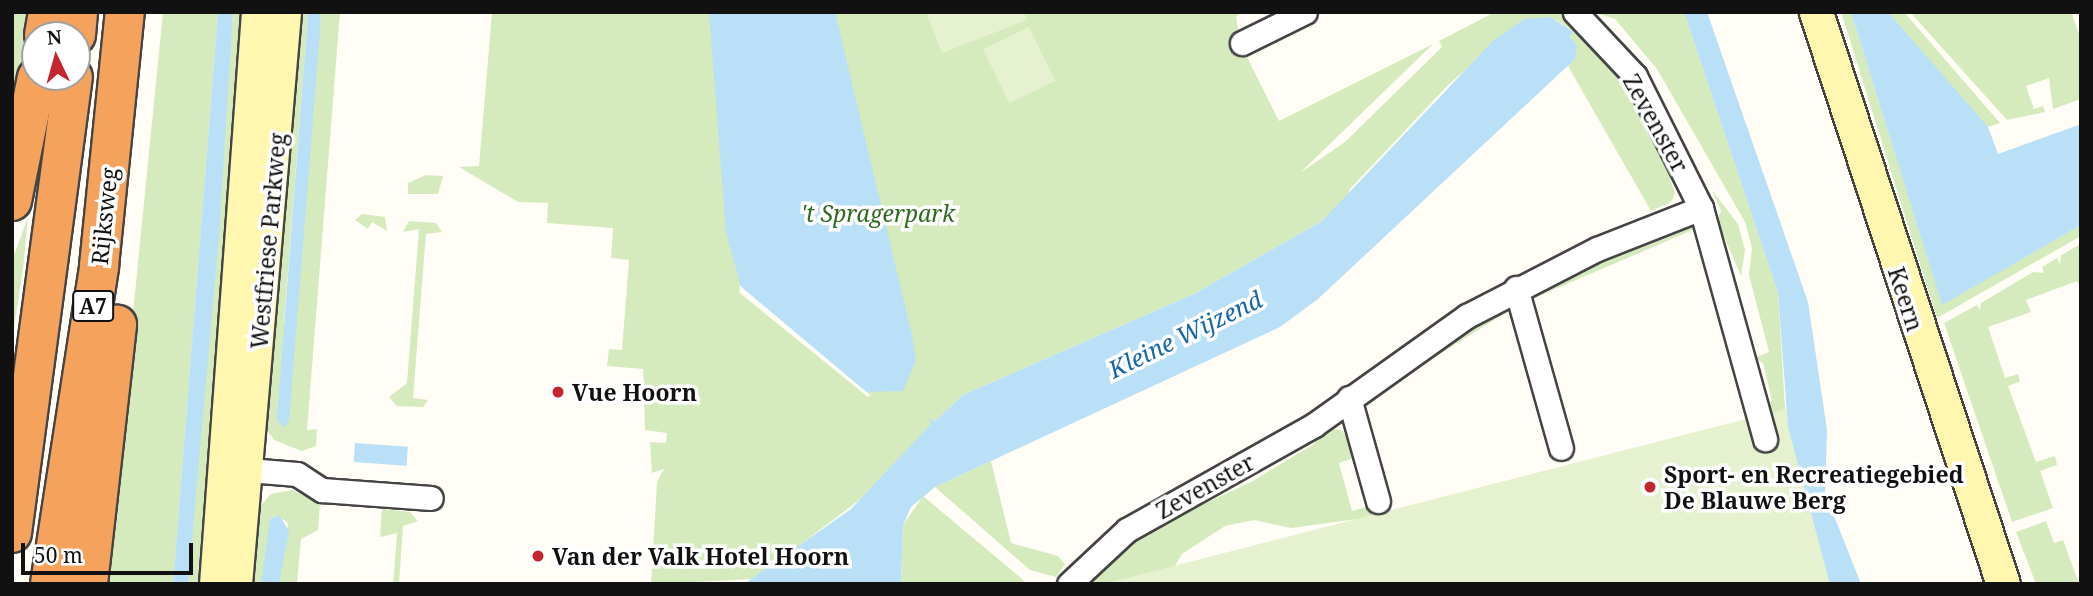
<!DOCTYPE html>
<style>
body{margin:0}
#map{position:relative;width:2093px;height:596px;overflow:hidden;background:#fffdf5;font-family:"Noto Serif",serif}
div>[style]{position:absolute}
.green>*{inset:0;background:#d5ebbd}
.pitch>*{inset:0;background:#e6f2cf;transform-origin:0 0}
.water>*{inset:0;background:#b9e0f7;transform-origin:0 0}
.pier>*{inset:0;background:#fffdf5}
.roads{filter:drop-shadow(2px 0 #444) drop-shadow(-2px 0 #444) drop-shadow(0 2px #444) drop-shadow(0 -2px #444)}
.street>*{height:23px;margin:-11.5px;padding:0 11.5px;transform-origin:11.5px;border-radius:11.5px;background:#fff}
.secondary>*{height:33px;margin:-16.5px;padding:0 16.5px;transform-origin:16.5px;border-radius:16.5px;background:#fff6b0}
.highway>*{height:38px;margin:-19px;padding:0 19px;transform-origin:19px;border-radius:19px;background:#f5a25d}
.dots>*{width:19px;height:19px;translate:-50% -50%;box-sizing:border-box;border:4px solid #fff;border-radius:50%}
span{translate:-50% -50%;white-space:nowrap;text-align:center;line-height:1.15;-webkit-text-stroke:7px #fff;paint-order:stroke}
.shield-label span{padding:2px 5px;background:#fff;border:2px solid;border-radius:5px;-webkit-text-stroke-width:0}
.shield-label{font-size:21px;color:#111;font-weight:700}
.street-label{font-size:23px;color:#111}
.park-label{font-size:23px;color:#2f6b1f;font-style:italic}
.poi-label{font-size:23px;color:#111;font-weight:700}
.left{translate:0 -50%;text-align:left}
.water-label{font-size:24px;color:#1768a6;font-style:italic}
.frame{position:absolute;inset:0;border:14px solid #111;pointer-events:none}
.north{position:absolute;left:21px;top:21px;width:70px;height:70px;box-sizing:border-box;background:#fff;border:2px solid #a0a0a0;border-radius:50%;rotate:355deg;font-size:19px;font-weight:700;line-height:28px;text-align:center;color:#111}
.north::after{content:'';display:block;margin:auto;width:24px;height:32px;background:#c4262e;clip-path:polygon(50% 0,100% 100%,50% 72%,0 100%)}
.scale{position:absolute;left:21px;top:543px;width:172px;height:32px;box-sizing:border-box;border:4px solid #111;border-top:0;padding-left:9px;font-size:21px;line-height:24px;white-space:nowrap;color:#111;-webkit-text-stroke:5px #fff;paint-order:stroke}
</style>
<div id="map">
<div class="green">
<div style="clip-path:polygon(12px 12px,30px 12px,12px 135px)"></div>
<div style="clip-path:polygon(163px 12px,218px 12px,173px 584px,106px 584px)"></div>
<div style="clip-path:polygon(233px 12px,252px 12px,210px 584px,188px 584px)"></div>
<div style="clip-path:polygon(290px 12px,308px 12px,284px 322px,285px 424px,321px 12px,340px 12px,307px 430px,317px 429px,316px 446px,302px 451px,274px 440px,262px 422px)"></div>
<div style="clip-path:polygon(492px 12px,1242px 12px,1236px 17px,1241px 45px,1279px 121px,1433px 44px,1300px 173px,1345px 142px,1442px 47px,1439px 41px,1495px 12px,1563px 12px,1632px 93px,1675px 172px,1669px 175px,1675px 193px,1671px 202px,1651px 211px,1568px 66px,1576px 51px,1569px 36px,1574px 32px,1556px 20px,1524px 19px,1449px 84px,1350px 189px,1343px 205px,1322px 221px,1194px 294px,963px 395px,935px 421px,928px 420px,932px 423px,875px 488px,755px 579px,651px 584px,657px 482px,664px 469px,652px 473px,650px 442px,666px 443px,667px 433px,645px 430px,643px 369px,607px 366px,609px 349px,622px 350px,629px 260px,611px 258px,613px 228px,547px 223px,548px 203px,518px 202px,459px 167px,479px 166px)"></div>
<div style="clip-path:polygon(1684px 12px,1778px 293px,1785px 408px,1801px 479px,1767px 408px,1772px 400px,1763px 363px,1754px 358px,1769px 352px,1749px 275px,1752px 248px,1745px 222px,1657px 69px,1615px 19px,1599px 14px)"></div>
<div style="clip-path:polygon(1841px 12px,1851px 12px,1942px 304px,2081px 225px,2081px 236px,1937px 318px)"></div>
<div style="clip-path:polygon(1888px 12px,1904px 12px,2000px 123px,1984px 128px)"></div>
<div style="clip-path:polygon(1910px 12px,2071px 12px,2081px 39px,2081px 99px,2053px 109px,2049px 78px,2026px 86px,2034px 109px,2043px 106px,2045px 112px,2007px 120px)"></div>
<div style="clip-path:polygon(426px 175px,443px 176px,438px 194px,408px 194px,408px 183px)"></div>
<div style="clip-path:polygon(1712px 190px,1738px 224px,1745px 250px,1741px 276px,1717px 220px,1721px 211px)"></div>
<div style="clip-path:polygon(362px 214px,385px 217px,387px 231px,372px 222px,368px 229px,355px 220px)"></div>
<div style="clip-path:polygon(28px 217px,23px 269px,12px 340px,12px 261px)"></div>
<div style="clip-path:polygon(409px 221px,436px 223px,442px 232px,426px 234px,413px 398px,428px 400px,423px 407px,397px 406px,389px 397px,407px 383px,419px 229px,403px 232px)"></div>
<div style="clip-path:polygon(1684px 226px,1695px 229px,1534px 298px,1569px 271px)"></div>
<div style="clip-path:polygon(2081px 244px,2081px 289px,2077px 281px,2026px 300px,2031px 312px,1988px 327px,2005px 378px,2018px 374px,2020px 381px,2008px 386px,2036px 462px,2055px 456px,2057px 465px,2040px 471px,2053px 508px,2012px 522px,1944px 323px,1977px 305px,1980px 310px,1981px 303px,2033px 272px,2044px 273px,2042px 267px,2057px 258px,2060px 264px,2061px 255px)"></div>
<div style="clip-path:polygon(1496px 311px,1507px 312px,1406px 375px,1387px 380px)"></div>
<div style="clip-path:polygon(1324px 428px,1341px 430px,1353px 444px,1356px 457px,1339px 463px,1352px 511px,1370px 506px,1372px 517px,1291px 528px,1254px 520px,1225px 526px,1182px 554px,1164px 584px,1082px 584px,1137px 535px,1251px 482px,1314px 444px)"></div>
<div style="clip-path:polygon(991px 461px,1011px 543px,1058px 556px,1065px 564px,1056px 577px,1030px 570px,935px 487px)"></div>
<div style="clip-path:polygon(293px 490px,320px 504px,318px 530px,301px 539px,297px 584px,279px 584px,288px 523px,276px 515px,261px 584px,242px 584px,255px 512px,271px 494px)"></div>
<div style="clip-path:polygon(923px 496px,1021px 578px,1026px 584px,901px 584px,903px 525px)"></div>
<div style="clip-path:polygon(382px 509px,410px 512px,418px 521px,403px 526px,399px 584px,393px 584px,397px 533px,380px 537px)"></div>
<div style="clip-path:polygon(2046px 521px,2054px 543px,2063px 540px,2079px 584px,2036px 584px,2016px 532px)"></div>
</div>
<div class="pitch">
<div style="clip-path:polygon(926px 12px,1024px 12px,1027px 20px,942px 53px)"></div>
<div style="left:1029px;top:27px;width:60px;height:51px;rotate:64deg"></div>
<div style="clip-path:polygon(1800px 405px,1843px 584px,1099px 584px,1111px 582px)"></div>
</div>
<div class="water">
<div style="clip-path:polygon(218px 12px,233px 12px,219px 235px,188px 584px,173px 584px)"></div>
<div style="clip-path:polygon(308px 12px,321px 12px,320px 31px,289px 421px,283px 428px,277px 419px)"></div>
<div style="clip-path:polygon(709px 12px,835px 12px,912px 335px,916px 360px,903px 391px,863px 392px,742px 291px,726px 232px)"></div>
<div style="clip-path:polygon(1684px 12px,1707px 12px,1808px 302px,1827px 430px,1825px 493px,1861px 584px,1830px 584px,1788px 427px,1778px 293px)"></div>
<div style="clip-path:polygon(1851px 12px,1888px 12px,1988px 127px,1998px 154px,2081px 124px,2081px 225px,1942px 305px)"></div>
<div style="clip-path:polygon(1550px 17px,1574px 32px,1569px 36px,1577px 45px,1575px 59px,1318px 299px,1280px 327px,935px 487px,911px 507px,903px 525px,901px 584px,744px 584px,851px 509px,931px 424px,928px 419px,935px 421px,963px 395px,1194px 294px,1322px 221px,1493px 41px,1524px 19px)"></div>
<div style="left:355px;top:443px;width:53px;height:19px;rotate:4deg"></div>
<div style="clip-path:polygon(279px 515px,289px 531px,279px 584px,261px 584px,270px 519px)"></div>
</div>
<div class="pier">
<div style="clip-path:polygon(739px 285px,870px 395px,868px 397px,740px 293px)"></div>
</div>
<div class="roads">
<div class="street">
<div style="left:1242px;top:43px;width:70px;rotate:-26.2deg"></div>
<div style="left:1701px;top:208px;width:240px;rotate:74.5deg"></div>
<div style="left:1516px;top:288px;width:166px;rotate:74.3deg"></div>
<div style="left:1349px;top:398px;width:107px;rotate:74.3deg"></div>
<div style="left:248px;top:470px;width:49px;rotate:4.7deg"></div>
<div style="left:297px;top:474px;width:30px;rotate:33deg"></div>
<div style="left:322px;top:490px;width:109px;rotate:4.2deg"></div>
<div style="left:1069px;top:584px;width:79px;rotate:-43deg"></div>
<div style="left:1127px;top:530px;width:214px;rotate:-29.3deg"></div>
<div style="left:1314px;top:425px;width:188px;rotate:-35.5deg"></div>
<div style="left:1467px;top:316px;width:146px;rotate:-27.3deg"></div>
<div style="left:1597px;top:249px;width:112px;rotate:-21.5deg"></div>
<div style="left:1701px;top:208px;width:148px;rotate:-116.6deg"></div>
<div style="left:1635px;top:76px;width:88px;rotate:-133.2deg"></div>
</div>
<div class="secondary">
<div style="left:1816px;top:12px;width:602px;rotate:71.9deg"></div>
<div style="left:216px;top:584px;width:574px;rotate:-85.8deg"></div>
<div style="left:235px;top:584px;width:574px;rotate:-85.1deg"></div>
</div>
<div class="highway">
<div style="left:44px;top:35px;width:23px;rotate:-80deg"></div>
<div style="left:76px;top:35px;width:23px;rotate:-85deg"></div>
<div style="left:12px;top:201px;width:126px;rotate:-78.6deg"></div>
<div style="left:12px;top:533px;width:460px;rotate:-82.4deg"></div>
<div style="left:50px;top:584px;width:322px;rotate:-81.2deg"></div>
<div style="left:99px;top:266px;width:255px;rotate:-84.2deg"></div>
<div style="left:88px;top:584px;width:261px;rotate:-83.6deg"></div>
</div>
</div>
<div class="dots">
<div style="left:558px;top:392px;background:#c4262e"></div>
<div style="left:1650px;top:487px;background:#c4262e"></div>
<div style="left:538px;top:556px;background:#c4262e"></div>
</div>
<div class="shield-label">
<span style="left:93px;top:306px">A7</span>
</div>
<div class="street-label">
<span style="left:1656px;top:123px;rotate:61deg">Zevenster</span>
<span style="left:104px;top:216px;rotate:-84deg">Rijksweg</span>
<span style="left:268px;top:241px;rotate:-85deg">Westfriese Parkweg</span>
<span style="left:1906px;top:299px;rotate:72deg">Keern</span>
<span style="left:1205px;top:486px;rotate:-29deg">Zevenster</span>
</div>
<div class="park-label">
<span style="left:878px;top:213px">'t Spragerpark</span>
</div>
<div class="poi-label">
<span class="left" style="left:572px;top:392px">Vue Hoorn</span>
<span class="left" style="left:1664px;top:487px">Sport- en Recreatiegebied<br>De Blauwe Berg</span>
<span class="left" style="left:552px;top:556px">Van der Valk Hotel Hoorn</span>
</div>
<div class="water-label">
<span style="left:1185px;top:334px;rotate:-26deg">Kleine Wijzend</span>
</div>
<div class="frame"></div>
<div class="north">N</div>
<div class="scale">50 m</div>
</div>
